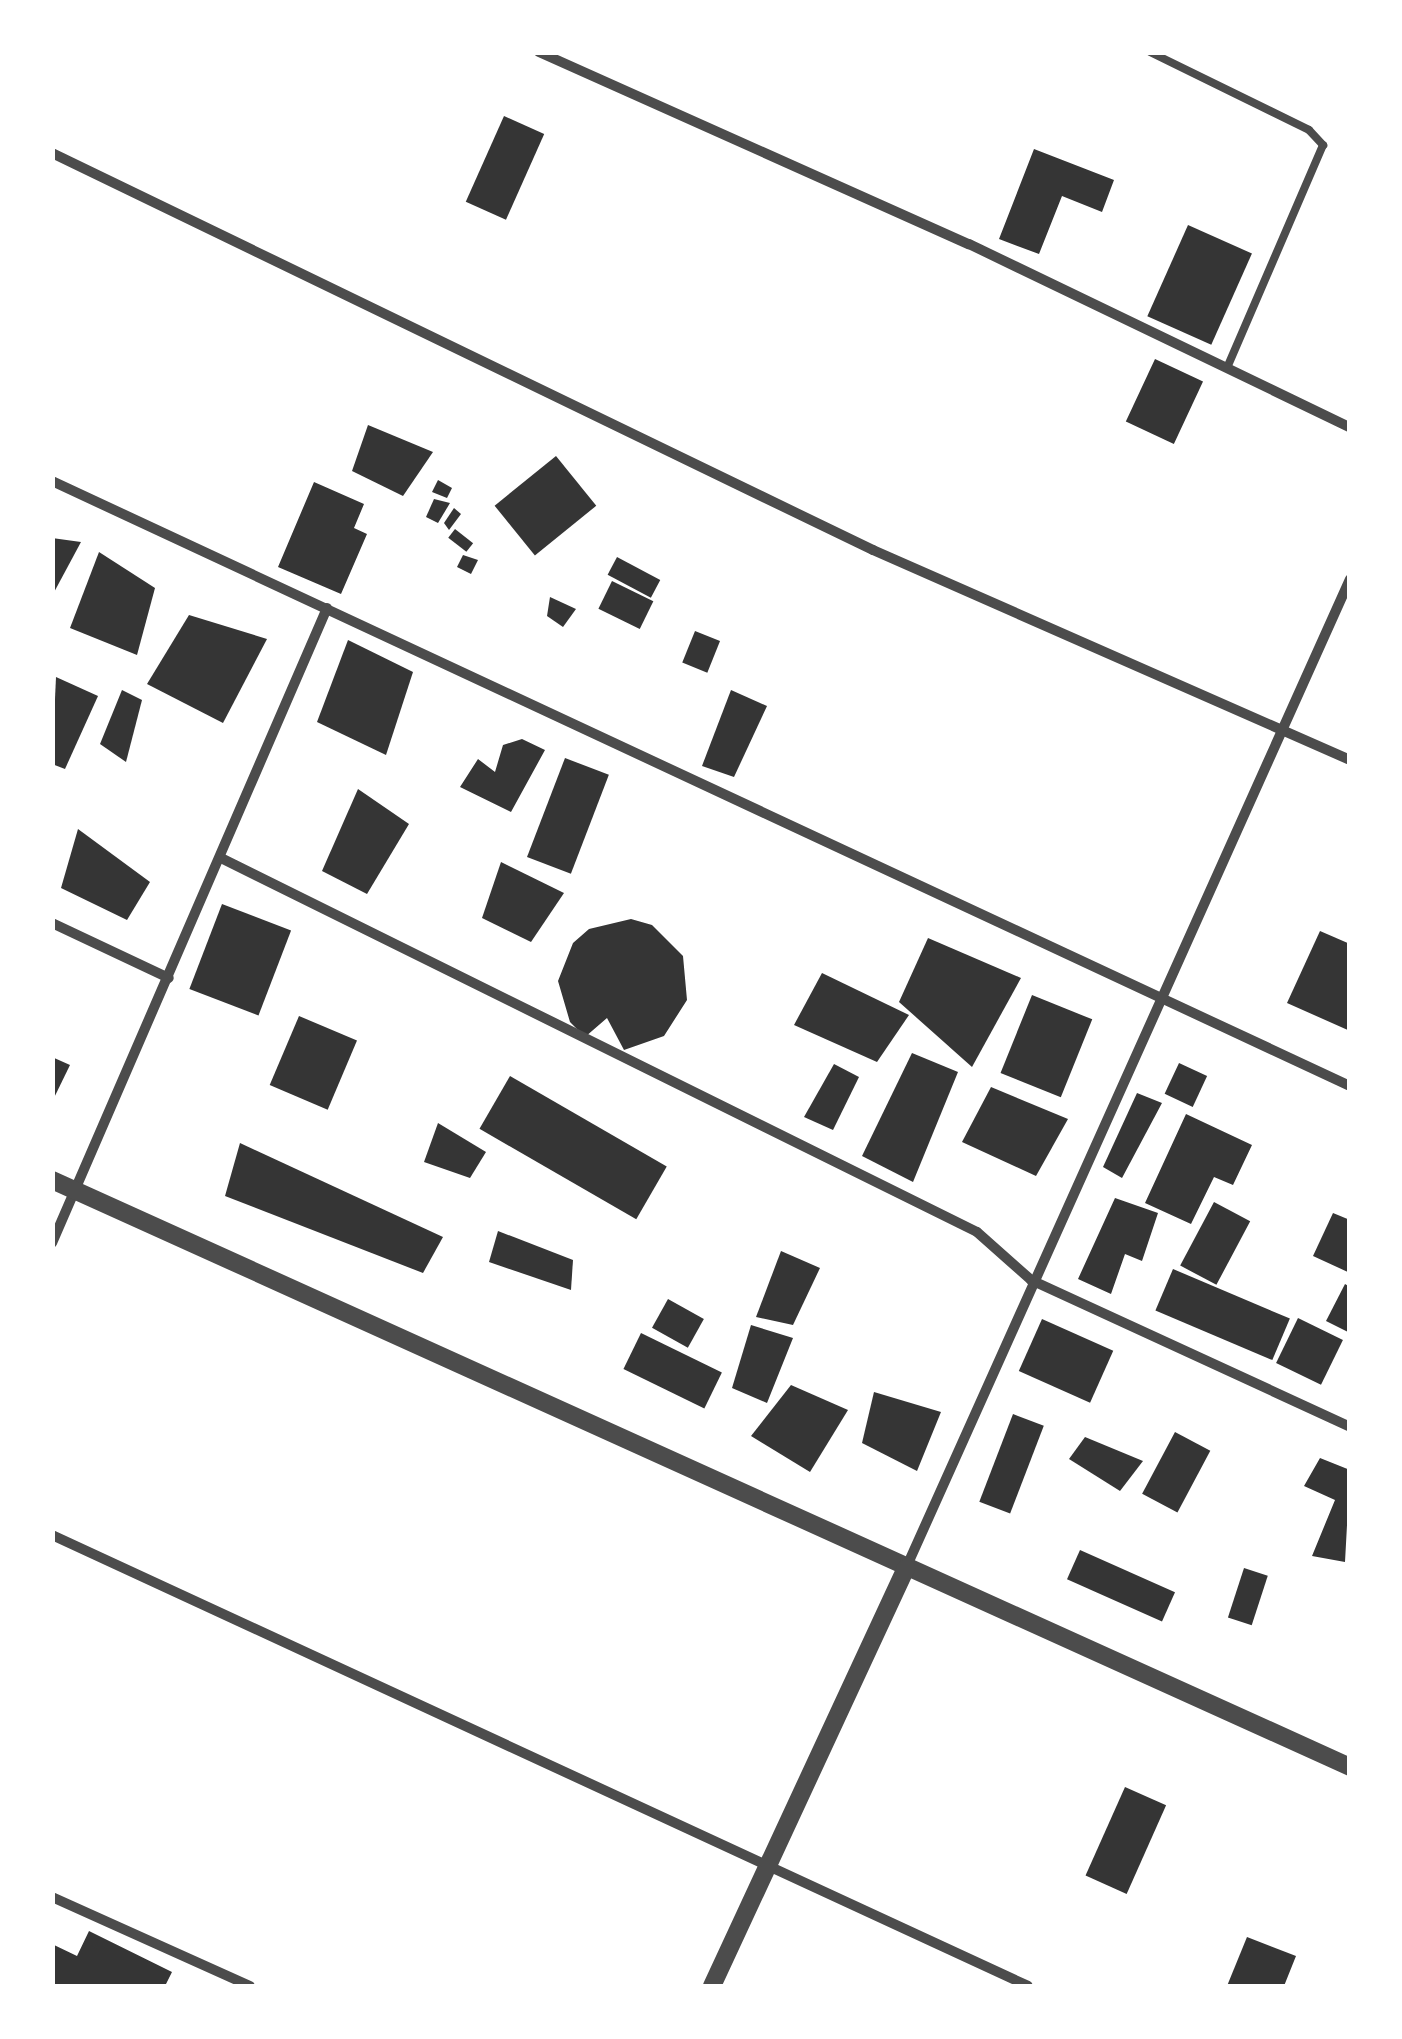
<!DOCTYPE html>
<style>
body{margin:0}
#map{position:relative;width:1402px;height:2039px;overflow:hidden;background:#fff;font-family:Montserrat,sans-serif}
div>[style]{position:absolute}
.building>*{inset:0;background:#353535;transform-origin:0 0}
.service>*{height:8px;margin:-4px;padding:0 4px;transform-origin:4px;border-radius:4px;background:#4c4c4c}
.minor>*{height:10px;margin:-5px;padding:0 5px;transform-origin:5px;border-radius:5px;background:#4c4c4c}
.tertiary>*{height:18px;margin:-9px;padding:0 9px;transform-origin:9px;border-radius:9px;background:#4c4c4c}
span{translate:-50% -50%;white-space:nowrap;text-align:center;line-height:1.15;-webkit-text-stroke:10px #fff;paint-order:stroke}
.frame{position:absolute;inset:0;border:55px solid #fff;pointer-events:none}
</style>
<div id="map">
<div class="building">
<div style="left:504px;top:116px;width:44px;height:94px;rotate:24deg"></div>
<div style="clip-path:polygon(1034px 149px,1114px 180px,1102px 212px,1062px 196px,1039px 254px,999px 239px)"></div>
<div style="left:1188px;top:225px;width:70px;height:100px;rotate:24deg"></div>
<div style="left:1155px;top:359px;width:53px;height:69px;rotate:25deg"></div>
<div style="clip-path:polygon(368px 425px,433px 452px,403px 496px,352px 471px)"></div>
<div style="left:556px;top:456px;width:64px;height:79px;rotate:51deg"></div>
<div style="clip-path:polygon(438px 480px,452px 488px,447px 498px,432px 492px)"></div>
<div style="clip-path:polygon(314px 482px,364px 504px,354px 528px,367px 534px,341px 594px,278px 567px)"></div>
<div style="clip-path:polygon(434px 499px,450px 503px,438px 523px,426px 517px)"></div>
<div style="clip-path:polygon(454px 508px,461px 514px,449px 530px,444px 523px)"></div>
<div style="left:455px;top:529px;width:23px;height:11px;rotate:38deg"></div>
<div style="clip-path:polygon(52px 538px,81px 542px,52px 596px)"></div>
<div style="clip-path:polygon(99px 552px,155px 588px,137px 655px,70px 628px)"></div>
<div style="clip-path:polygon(463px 555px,478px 560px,471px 574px,457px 567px)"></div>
<div style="left:617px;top:557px;width:49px;height:20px;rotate:28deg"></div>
<div style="left:612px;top:581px;width:46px;height:31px;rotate:26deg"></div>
<div style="clip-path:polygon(550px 597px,576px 609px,563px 627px,547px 616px)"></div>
<div style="clip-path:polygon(189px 615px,267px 639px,223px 723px,147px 684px)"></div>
<div style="left:695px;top:631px;width:27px;height:34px;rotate:22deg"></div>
<div style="clip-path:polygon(348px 640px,413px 672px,386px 755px,317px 722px)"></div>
<div style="clip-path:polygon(56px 677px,98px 696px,65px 769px,52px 764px)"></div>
<div style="clip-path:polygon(122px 690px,142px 700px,126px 762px,100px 744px)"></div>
<div style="clip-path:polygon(731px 690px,767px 706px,734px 777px,702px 766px)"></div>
<div style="clip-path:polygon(522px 739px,545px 750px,511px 812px,460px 787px,478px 759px,495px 772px,503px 745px)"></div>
<div style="left:565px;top:758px;width:47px;height:106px;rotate:21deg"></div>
<div style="clip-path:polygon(358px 789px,409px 824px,367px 894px,322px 871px)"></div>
<div style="clip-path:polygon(78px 829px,150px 882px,127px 920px,61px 888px)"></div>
<div style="clip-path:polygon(501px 862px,564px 893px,531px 942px,482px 918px)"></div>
<div style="left:222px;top:904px;width:74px;height:91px;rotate:21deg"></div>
<div style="clip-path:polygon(631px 919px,652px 925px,683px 956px,687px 1000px,664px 1036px,624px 1050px,607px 1018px,585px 1037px,570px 1022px,558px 981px,573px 943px,589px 929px)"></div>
<div style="clip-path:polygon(1320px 931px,1350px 944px,1350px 1031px,1287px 1003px)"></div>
<div style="clip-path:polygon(928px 938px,1021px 978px,972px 1067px,899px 1002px)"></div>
<div style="clip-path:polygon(822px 973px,909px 1015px,877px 1062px,794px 1025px)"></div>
<div style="left:1032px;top:995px;width:65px;height:84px;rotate:22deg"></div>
<div style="left:299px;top:1016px;width:63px;height:75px;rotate:23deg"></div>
<div style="clip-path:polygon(912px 1053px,958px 1072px,913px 1182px,862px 1156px)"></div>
<div style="clip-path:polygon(52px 1057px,70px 1065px,52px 1102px)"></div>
<div style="left:1179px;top:1063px;width:31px;height:34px;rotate:25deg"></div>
<div style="clip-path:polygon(834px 1064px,859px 1077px,833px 1130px,804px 1117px)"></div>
<div style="left:510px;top:1076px;width:181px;height:61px;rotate:30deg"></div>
<div style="clip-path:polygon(991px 1087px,1068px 1119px,1036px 1176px,962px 1142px)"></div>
<div style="clip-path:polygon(1137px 1093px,1162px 1103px,1122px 1178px,1103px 1167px)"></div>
<div style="clip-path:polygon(1186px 1114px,1252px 1145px,1233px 1185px,1214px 1177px,1191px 1224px,1145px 1203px)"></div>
<div style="clip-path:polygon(438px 1123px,486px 1152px,470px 1178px,424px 1162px)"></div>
<div style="clip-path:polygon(240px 1143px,443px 1237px,423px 1273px,225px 1196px)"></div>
<div style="clip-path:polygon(1115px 1198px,1158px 1213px,1142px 1261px,1125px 1254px,1111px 1294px,1078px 1279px)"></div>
<div style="left:1214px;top:1202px;width:41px;height:72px;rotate:28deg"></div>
<div style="clip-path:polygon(1333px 1213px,1350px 1220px,1350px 1273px,1313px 1256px)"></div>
<div style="clip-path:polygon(498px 1231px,573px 1260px,571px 1290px,489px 1262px)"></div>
<div style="clip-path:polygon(781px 1251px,820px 1268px,793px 1325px,756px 1317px)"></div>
<div style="left:1173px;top:1269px;width:127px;height:45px;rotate:23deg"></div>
<div style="clip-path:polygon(1345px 1284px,1350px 1287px,1350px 1333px,1326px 1321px)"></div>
<div style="left:668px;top:1299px;width:41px;height:33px;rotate:29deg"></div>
<div style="left:1298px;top:1318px;width:50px;height:50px;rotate:26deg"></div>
<div style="left:1042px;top:1319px;width:78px;height:57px;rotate:24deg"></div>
<div style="clip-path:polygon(751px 1325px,793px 1338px,767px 1403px,732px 1388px)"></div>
<div style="left:641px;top:1333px;width:90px;height:40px;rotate:26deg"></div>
<div style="clip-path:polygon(791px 1385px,848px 1410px,810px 1472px,751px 1436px)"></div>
<div style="clip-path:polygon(874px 1392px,941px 1412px,917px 1471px,862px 1443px)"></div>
<div style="left:1013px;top:1414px;width:33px;height:94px;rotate:21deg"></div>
<div style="left:1175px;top:1432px;width:40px;height:70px;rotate:28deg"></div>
<div style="clip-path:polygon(1085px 1437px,1143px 1461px,1120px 1491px,1069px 1459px)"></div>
<div style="clip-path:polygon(1320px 1458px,1350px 1470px,1345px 1562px,1312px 1556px,1335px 1500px,1304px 1486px)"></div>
<div style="left:1080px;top:1550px;width:104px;height:32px;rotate:24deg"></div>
<div style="left:1244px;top:1568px;width:25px;height:52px;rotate:18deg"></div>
<div style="left:1125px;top:1787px;width:45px;height:97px;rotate:24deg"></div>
<div style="clip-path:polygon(89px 1931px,172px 1972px,165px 1986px,52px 1986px,52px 1944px,77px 1956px)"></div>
<div style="clip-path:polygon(1247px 1937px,1296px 1956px,1284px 1986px,1227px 1986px)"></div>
</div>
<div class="service">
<div style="left:1150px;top:52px;width:177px;rotate:26.1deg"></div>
<div style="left:1309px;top:130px;width:21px;rotate:47deg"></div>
<div style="left:1323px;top:145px;width:243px;rotate:113.3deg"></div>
</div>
<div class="minor">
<div style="left:539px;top:52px;width:471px;rotate:24.1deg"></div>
<div style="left:969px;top:244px;width:423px;rotate:25.7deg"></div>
<div style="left:52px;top:153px;width:912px;rotate:25.81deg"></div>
<div style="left:873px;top:550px;width:521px;rotate:23.76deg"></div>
<div style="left:52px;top:481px;width:1432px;rotate:24.99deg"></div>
<div style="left:223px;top:859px;width:841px;rotate:26.32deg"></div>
<div style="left:977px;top:1232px;width:72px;rotate:41.6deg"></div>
<div style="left:1031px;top:1280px;width:351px;rotate:24.7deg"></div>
<div style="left:52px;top:923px;width:129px;rotate:25.2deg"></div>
<div style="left:52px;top:1243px;width:692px;rotate:-66.58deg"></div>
<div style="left:52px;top:1535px;width:1075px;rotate:24.8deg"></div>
<div style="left:906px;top:1568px;width:1084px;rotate:-65.82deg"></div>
<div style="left:52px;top:1897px;width:217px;rotate:24.2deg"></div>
</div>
<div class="tertiary">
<div style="left:52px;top:1180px;width:1425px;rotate:24.33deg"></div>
<div style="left:712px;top:1986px;width:461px;rotate:-65.1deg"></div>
</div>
<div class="frame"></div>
</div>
